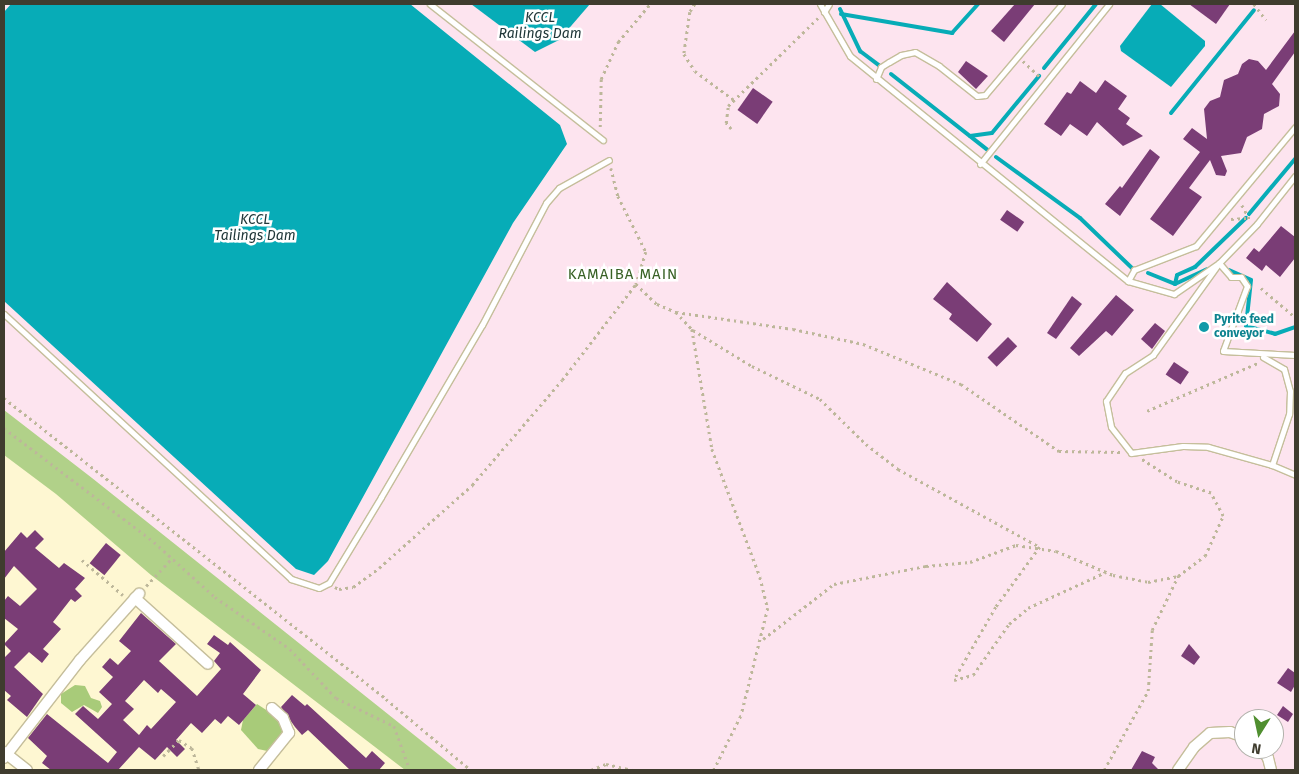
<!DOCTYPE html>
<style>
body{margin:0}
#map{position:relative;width:1299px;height:774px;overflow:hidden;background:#fef7d2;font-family:"Fira Sans",sans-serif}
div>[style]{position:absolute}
.industrial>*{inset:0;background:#fde4ef}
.green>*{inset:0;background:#b1d189}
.forest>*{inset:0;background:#a8cb79}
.water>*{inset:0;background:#07acb7}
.stream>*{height:4px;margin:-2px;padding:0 2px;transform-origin:2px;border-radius:2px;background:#07acb7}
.building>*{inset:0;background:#7a3d76;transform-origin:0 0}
.path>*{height:2.5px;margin-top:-1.25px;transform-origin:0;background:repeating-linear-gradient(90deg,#bdb79a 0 2.5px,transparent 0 6.5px)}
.roads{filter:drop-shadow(1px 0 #c5be9b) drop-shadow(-1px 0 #c5be9b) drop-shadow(0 1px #c5be9b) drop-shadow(0 -1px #c5be9b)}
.lane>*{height:5px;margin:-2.5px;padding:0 2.5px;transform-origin:2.5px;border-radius:2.5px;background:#fff}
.street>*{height:10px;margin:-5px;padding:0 5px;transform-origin:5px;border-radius:5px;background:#fff}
.dots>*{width:14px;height:14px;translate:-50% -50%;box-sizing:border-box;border:2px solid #fff;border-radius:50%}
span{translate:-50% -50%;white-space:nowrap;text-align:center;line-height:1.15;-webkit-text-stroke:5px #fff;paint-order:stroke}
.culture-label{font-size:12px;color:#0d838f;font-weight:700}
.left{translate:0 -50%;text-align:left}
.water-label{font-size:14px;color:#203739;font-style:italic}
.quarter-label{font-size:15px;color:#386125;letter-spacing:1px}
.frame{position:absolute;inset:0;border:5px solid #3f3c2e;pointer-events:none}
.north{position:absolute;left:1234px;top:709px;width:50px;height:50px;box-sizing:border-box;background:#fff;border:1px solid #b2b1ab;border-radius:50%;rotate:190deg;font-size:14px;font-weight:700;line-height:20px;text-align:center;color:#3f3c2e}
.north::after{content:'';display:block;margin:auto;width:18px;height:22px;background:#508f30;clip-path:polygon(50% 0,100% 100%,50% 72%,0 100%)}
</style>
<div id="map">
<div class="industrial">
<div style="clip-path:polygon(evenodd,4px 4px,1295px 4px,1295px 770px,458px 770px,4px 410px,4px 4px,1244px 719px,1274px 719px,1274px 749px,1244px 749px,1244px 719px)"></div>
</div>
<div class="green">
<div style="clip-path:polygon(4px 410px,92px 478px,458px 770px,405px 770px,151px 575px,56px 494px,4px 455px)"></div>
</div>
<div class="forest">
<div style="clip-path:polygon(75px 685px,85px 686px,91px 698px,100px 701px,102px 707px,98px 713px,84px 705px,72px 712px,61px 703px,61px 694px)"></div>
<div style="clip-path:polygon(257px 704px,277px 717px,283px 727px,283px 739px,272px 752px,258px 749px,241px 730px,243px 720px)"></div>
</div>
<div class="water">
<div style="clip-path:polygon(11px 4px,410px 4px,560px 125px,567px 144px,513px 223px,328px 561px,314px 575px,296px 569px,4px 301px,4px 12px)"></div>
<div style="clip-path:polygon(471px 4px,590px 4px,559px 40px,535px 52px)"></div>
<div style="clip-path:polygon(1152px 4px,1160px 4px,1205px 41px,1205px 46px,1171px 87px,1121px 51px,1120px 46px)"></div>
</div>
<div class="stream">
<div style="left:840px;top:9px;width:47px;rotate:64.5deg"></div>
<div style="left:860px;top:51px;width:26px;rotate:37deg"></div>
<div style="left:841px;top:14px;width:113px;rotate:9.7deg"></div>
<div style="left:952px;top:33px;width:39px;rotate:-48deg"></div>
<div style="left:1044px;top:68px;width:82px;rotate:-50.9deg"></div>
<div style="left:891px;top:74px;width:126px;rotate:38.2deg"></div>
<div style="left:1171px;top:113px;width:132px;rotate:-51.1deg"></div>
<div style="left:970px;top:136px;width:22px;rotate:-8deg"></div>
<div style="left:992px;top:133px;width:74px;rotate:-50.5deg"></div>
<div style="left:996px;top:157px;width:104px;rotate:36deg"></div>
<div style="left:1080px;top:218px;width:75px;rotate:43.9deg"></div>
<div style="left:1249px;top:214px;width:72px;rotate:-50.1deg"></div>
<div style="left:1229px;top:270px;width:24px;rotate:24deg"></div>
<div style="left:1251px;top:280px;width:46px;rotate:96.2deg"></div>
<div style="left:1246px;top:326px;width:30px;rotate:15deg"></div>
<div style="left:1275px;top:334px;width:21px;rotate:-19deg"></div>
<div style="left:1148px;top:273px;width:29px;rotate:22deg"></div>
<div style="left:1175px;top:284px;width:35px;rotate:-25deg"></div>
<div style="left:1175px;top:284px;width:9px;rotate:-77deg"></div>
<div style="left:1177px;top:275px;width:20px;rotate:-24deg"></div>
<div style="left:1195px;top:267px;width:71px;rotate:-43.9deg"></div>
</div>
<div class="building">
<div style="clip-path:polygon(1015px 4px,1035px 4px,1004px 42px,991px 31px)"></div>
<div style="clip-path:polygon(1189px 4px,1230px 4px,1216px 24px)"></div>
<div style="clip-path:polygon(1295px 31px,1295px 52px,1272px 84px,1280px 94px,1279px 106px,1264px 114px,1262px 129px,1247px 137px,1241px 153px,1221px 156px,1227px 171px,1225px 176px,1216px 175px,1210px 160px,1189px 188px,1202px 197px,1173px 236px,1150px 219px,1200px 152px,1183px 139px,1192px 128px,1207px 139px,1204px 109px,1210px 101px,1220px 97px,1224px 80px,1238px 74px,1242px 64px,1249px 59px,1258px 61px,1266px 70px)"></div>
<div style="clip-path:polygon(966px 61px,988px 76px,976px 89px,958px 72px)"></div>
<div style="clip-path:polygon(1105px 80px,1127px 96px,1118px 109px,1130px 118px,1126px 124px,1143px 136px,1123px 146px,1097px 122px,1087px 136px,1070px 124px,1061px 136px,1044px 124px,1067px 92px,1071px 94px,1080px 81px,1096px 93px)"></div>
<div style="left:753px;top:88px;width:24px;height:27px;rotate:35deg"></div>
<div style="clip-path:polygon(1150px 149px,1160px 157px,1120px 216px,1105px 204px,1120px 186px,1122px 188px)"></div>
<div style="left:1007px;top:210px;width:21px;height:12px;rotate:35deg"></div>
<div style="clip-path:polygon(1281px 226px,1295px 237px,1295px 258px,1280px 277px,1266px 265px,1262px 271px,1246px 258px,1254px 248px,1259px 252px)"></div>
<div style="clip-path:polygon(947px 282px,992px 324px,977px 342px,949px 319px,952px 314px,933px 299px)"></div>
<div style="clip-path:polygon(1116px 295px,1134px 310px,1112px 336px,1106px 331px,1079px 356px,1070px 348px)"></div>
<div style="clip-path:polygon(1072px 296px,1082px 304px,1056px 339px,1047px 333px)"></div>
<div style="clip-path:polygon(1155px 323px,1165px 331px,1152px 349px,1141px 339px)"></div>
<div style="left:1008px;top:337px;width:13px;height:29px;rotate:45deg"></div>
<div style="left:1174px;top:362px;width:18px;height:15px;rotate:34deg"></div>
<div style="clip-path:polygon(35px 530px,44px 539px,35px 548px,59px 568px,64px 563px,85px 578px,75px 589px,82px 596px,75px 602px,71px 599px,53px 622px,61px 629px,43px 649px,49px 654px,42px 663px,29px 652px,14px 667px,43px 694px,27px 717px,7px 700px,11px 696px,4px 690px,4px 658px,11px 651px,4px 644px,18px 629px,4px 618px,4px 601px,8px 596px,20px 606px,37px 589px,14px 566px,4px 579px,4px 552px,21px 532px,27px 538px)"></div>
<div style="left:106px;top:543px;width:19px;height:26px;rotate:39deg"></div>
<div style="clip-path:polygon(evenodd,141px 613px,176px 644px,159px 661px,197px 696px,221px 669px,214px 661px,220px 653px,207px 644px,214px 635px,228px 645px,230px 642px,261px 670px,243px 694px,256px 705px,239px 725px,228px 716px,221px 724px,215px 719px,202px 733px,191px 723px,176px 740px,185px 749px,177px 757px,167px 747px,155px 760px,139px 747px,118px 770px,51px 770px,42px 763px,47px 756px,28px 738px,47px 714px,108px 763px,117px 752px,75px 714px,83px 706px,98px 719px,112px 704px,99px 692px,113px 677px,102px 667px,110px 658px,118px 665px,131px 651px,119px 641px,141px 613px,144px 680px,158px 693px,161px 689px,176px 702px,151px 729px,147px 725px,139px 735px,123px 720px,134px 709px,125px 701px,144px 680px)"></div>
<div style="clip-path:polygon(1189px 644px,1200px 657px,1194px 665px,1181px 656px)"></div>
<div style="clip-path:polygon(1288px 668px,1295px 673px,1295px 685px,1291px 692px,1277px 683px)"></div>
<div style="clip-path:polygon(292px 695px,305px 706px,307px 704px,366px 758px,372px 751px,385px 763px,379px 770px,350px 770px,308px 730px,302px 735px,295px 727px,281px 707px)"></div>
<div style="clip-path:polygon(1283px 706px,1293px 714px,1288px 722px,1277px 715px)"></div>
<div style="clip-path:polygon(1142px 751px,1155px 757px,1152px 763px,1159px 770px,1131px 770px)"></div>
</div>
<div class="path">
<div style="left:695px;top:4px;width:9px;rotate:122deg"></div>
<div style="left:690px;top:12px;width:42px;rotate:98.1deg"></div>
<div style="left:684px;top:54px;width:20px;rotate:57deg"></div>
<div style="left:695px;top:71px;width:49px;rotate:36.6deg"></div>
<div style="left:1254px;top:4px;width:20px;rotate:53deg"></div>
<div style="left:1023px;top:61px;width:25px;rotate:43deg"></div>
<div style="left:600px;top:127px;width:48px;rotate:-88.8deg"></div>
<div style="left:601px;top:79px;width:41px;rotate:-65.3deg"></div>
<div style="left:618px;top:42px;width:50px;rotate:-49.9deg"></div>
<div style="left:731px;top:129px;width:8px;rotate:-130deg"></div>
<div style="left:726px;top:123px;width:17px;rotate:-83deg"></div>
<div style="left:728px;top:106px;width:126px;rotate:-44.4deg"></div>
<div style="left:611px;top:168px;width:29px;rotate:76deg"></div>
<div style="left:618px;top:196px;width:63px;rotate:63.4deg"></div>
<div style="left:646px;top:252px;width:34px;rotate:107deg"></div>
<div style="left:636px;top:284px;width:29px;rotate:44deg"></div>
<div style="left:657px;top:304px;width:21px;rotate:23deg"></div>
<div style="left:676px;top:312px;width:23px;rotate:47deg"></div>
<div style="left:692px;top:329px;width:122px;rotate:80.5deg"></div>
<div style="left:712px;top:449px;width:137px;rotate:69.4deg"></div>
<div style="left:760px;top:577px;width:32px;rotate:76deg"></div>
<div style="left:768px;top:608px;width:111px;rotate:104deg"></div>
<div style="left:741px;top:716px;width:60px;rotate:116.6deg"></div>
<div style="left:1242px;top:205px;width:17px;rotate:62deg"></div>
<div style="left:1231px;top:219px;width:15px;rotate:-4deg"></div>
<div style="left:1261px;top:288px;width:45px;rotate:40.5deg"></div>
<div style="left:676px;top:312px;width:118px;rotate:8.3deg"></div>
<div style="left:793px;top:329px;width:72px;rotate:12.1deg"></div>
<div style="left:863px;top:344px;width:106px;rotate:22.2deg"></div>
<div style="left:961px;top:384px;width:119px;rotate:34.4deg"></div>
<div style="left:1059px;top:451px;width:61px;rotate:0.9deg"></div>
<div style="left:693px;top:330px;width:69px;rotate:31.4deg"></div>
<div style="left:752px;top:366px;width:76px;rotate:25.9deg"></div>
<div style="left:820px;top:399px;width:64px;rotate:44.4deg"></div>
<div style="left:866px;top:444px;width:41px;rotate:38deg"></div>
<div style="left:898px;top:469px;width:162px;rotate:28.8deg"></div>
<div style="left:1040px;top:547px;width:74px;rotate:126.3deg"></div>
<div style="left:996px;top:607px;width:84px;rotate:119.9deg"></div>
<div style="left:4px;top:398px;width:486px;rotate:38.2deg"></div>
<div style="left:386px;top:699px;width:111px;rotate:39.9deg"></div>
<div style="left:1147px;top:411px;width:121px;rotate:-23.4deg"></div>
<div style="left:4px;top:428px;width:188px;rotate:37.2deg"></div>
<div style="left:154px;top:542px;width:82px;rotate:42deg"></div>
<div style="left:215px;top:597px;width:91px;rotate:34.7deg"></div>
<div style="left:290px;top:649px;width:67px;rotate:46.8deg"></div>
<div style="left:336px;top:698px;width:64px;rotate:25.8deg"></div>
<div style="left:394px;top:726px;width:47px;rotate:70deg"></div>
<div style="left:82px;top:560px;width:54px;rotate:40.5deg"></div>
<div style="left:146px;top:586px;width:38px;rotate:-47deg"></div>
<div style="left:335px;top:587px;width:4px;rotate:27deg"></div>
<div style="left:339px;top:589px;width:14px;rotate:-8deg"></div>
<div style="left:353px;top:587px;width:32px;rotate:-36deg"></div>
<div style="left:379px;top:568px;width:125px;rotate:-41.7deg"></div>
<div style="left:472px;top:485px;width:138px;rotate:-49.4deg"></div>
<div style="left:562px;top:380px;width:121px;rotate:-52.4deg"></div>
<div style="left:763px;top:639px;width:90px;rotate:-37.8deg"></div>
<div style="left:834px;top:584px;width:94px;rotate:-11.1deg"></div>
<div style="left:926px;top:566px;width:44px;rotate:-5.2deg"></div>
<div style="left:970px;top:562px;width:49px;rotate:-20.3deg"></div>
<div style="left:1016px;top:545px;width:40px;rotate:8.5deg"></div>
<div style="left:1056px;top:551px;width:62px;rotate:22.8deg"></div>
<div style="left:1113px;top:575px;width:36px;rotate:11deg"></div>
<div style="left:1148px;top:582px;width:31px;rotate:-11deg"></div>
<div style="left:1178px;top:576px;width:34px;rotate:-37deg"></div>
<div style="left:1205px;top:556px;width:44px;rotate:-65.8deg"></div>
<div style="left:1223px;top:516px;width:26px;rotate:-118deg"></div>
<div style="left:1211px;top:493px;width:36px;rotate:-162deg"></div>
<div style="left:1177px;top:482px;width:43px;rotate:-147.4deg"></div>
<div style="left:954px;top:680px;width:20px;rotate:-15deg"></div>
<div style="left:973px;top:675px;width:62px;rotate:-54.8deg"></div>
<div style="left:1009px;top:624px;width:25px;rotate:-40deg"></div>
<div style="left:1028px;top:608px;width:86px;rotate:-24.8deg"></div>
<div style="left:163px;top:756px;width:23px;rotate:-45deg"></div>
<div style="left:179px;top:740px;width:15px;rotate:32deg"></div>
<div style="left:192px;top:748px;width:23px;rotate:72deg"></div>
<div style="left:591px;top:770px;width:16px;rotate:-22deg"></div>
<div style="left:606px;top:764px;width:27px;rotate:13deg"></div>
<div style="left:1104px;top:770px;width:90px;rotate:-60.9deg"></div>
<div style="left:1148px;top:691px;width:61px;rotate:-86.2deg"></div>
<div style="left:1152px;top:630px;width:60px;rotate:-64.3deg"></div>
</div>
<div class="roads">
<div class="lane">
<div style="left:430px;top:4px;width:220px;rotate:38.2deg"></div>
<div style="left:820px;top:4px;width:60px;rotate:60deg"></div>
<div style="left:850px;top:56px;width:358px;rotate:39deg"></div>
<div style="left:1128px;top:281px;width:48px;rotate:15.8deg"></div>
<div style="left:1174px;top:294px;width:55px;rotate:-34.6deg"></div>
<div style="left:1219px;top:263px;width:18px;rotate:49deg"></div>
<div style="left:1231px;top:277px;width:10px"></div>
<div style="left:1241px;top:277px;width:11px;rotate:56deg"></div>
<div style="left:1247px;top:286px;width:69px;rotate:110.3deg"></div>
<div style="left:1223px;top:351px;width:72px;rotate:3.2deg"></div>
<div style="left:824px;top:12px;width:9px;rotate:-58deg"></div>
<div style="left:876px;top:79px;width:13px;rotate:-67deg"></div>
<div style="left:881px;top:67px;width:9px;rotate:-32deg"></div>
<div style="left:889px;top:62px;width:14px;rotate:-30deg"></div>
<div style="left:901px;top:55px;width:14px;rotate:-12deg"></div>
<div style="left:915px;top:52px;width:28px;rotate:30deg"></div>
<div style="left:939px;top:66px;width:48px;rotate:38.3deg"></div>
<div style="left:977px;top:96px;width:8px;rotate:-7deg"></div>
<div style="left:985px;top:95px;width:119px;rotate:-49.8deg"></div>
<div style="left:980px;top:164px;width:206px;rotate:-51.1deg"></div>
<div style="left:1295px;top:176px;width:61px;rotate:128.4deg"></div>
<div style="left:1257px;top:224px;width:54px;rotate:134.3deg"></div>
<div style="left:1219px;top:263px;width:113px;rotate:125.7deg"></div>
<div style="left:1153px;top:355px;width:33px;rotate:147deg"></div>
<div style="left:1125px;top:373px;width:34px;rotate:124deg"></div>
<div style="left:1106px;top:401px;width:26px;rotate:79deg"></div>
<div style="left:1111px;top:427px;width:33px;rotate:52deg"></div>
<div style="left:1131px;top:453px;width:52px;rotate:-7.7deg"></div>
<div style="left:1183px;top:446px;width:25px;rotate:2deg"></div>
<div style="left:1208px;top:447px;width:66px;rotate:15.7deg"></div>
<div style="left:1272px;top:465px;width:25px;rotate:23deg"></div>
<div style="left:1128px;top:281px;width:13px;rotate:-61deg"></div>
<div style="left:1134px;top:270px;width:66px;rotate:-21.2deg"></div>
<div style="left:1196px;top:246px;width:155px;rotate:-50.2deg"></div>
<div style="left:4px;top:314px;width:391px;rotate:42.7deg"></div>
<div style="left:291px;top:579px;width:29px;rotate:18deg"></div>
<div style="left:319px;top:588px;width:11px;rotate:-27deg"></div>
<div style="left:329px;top:583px;width:100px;rotate:-58.8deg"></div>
<div style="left:381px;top:497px;width:199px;rotate:-59.6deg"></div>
<div style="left:482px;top:325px;width:138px;rotate:-62.3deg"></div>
<div style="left:546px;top:203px;width:20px;rotate:-49deg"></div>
<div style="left:559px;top:188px;width:57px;rotate:-29.2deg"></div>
<div style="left:1263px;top:357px;width:24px;rotate:30deg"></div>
<div style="left:1284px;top:369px;width:23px;rotate:75deg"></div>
<div style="left:1290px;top:391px;width:23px;rotate:92deg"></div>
<div style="left:1289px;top:414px;width:54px;rotate:108.4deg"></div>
</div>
<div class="street">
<div style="left:135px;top:598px;width:98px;rotate:42.1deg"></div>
<div style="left:1261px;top:749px;width:11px;rotate:52deg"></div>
<div style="left:1268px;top:758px;width:12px;rotate:76deg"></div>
<div style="left:4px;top:752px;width:29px;rotate:38deg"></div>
<div style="left:4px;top:758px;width:124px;rotate:-52.2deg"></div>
<div style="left:80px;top:660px;width:89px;rotate:-48.2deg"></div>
<div style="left:259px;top:770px;width:48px;rotate:-51deg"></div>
<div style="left:289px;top:733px;width:16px;rotate:-112deg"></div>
<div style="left:283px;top:718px;width:15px;rotate:-138deg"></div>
<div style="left:1178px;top:770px;width:28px;rotate:-55deg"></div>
<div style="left:1194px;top:747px;width:21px;rotate:-41deg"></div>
<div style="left:1210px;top:733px;width:20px;rotate:-3deg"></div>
<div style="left:1230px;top:732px;width:15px;rotate:20deg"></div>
</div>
</div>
<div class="dots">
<div style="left:1204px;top:327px;background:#0f9aa8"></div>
</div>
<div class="culture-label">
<span class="left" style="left:1214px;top:327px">Pyrite feed<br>conveyor</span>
</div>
<div class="water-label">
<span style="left:540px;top:26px">KCCL<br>Railings Dam</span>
<span style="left:255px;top:228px">KCCL<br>Tailings Dam</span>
</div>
<div class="quarter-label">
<span style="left:623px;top:275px">KAMAIBA MAIN</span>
</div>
<div class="frame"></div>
<div class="north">N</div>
</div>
